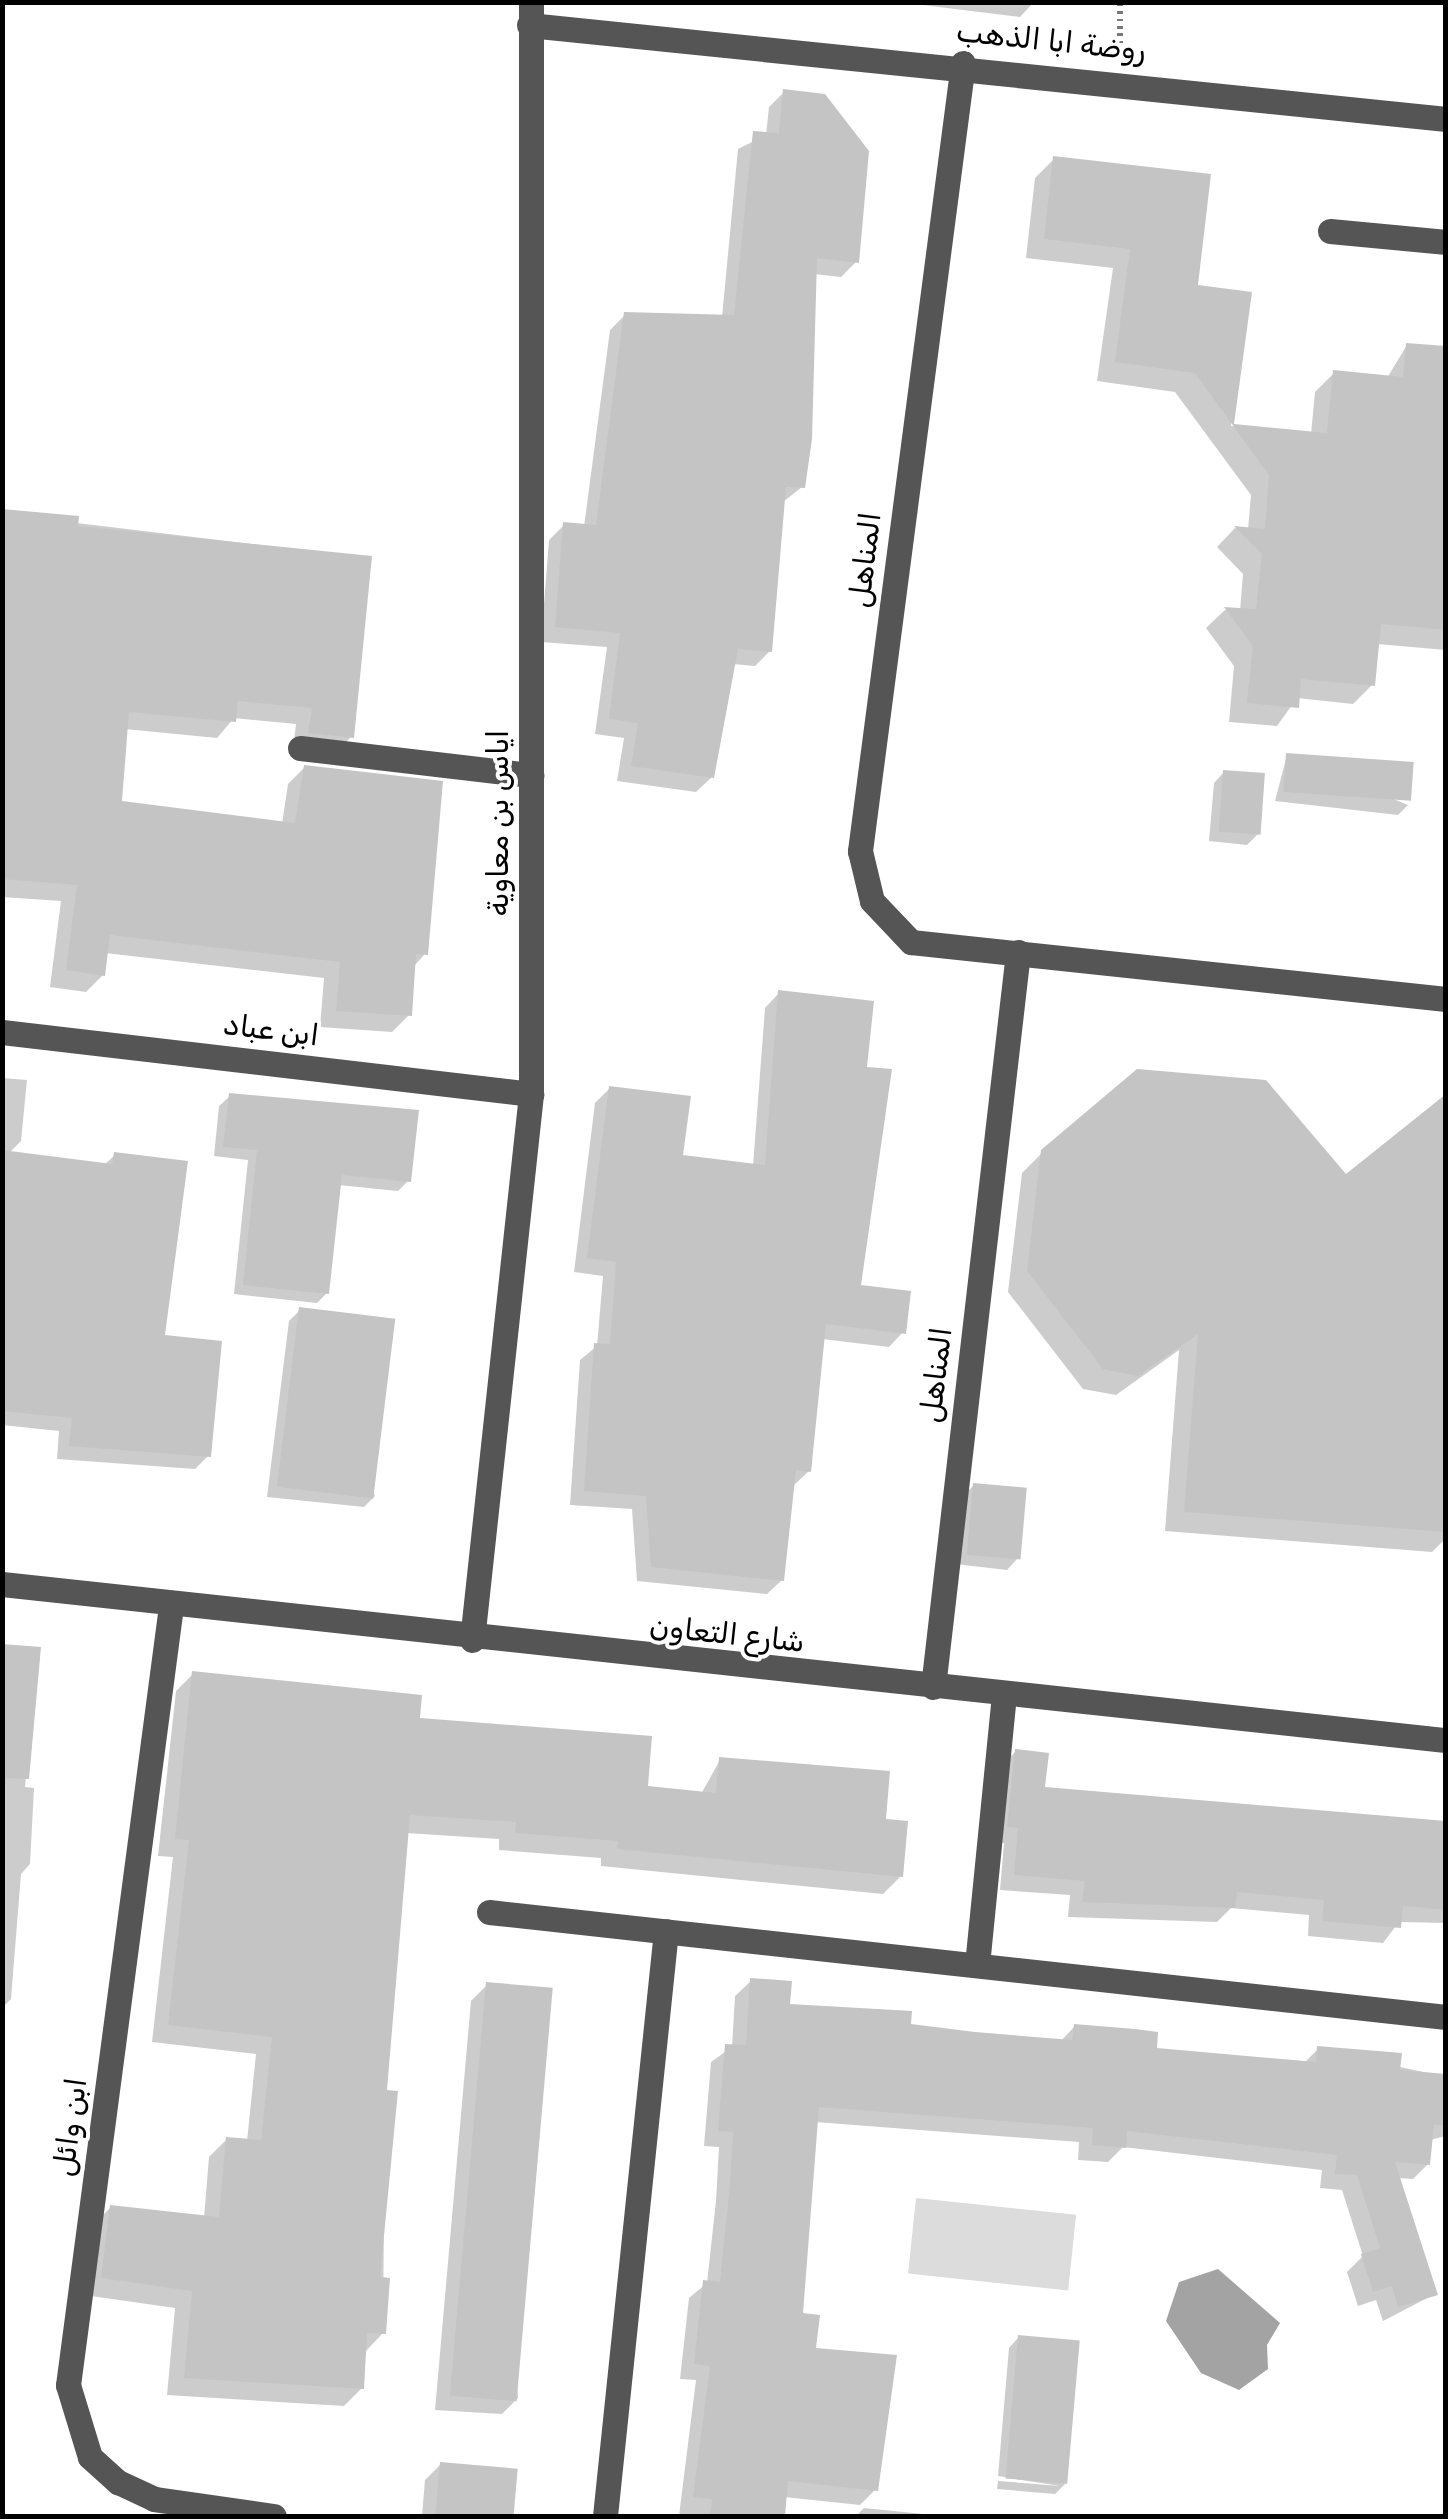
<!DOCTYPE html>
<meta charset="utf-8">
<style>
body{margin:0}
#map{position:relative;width:1448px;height:2519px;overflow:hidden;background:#fff;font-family:Rubik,Cairo,sans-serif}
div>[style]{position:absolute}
.green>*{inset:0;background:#dcdcdc;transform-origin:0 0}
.water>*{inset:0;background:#a3a3a3}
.shadow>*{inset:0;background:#0003}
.building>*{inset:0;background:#c4c4c4;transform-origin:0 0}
.path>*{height:6px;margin-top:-3px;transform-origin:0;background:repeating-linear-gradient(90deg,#777 0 2.5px,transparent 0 7.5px)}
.minor>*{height:25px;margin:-12.5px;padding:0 12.5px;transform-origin:12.5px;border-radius:12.5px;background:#555}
span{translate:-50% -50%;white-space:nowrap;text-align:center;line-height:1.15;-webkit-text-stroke:8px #fff;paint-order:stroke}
.street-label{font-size:30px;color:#000}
.frame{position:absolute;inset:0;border:5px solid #000;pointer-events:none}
</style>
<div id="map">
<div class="green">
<div style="left:916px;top:2198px;width:161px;height:76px;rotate:6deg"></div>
</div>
<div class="water">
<div style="clip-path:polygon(1218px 2269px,1280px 2323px,1267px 2345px,1268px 2369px,1239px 2390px,1201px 2373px,1166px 2321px,1179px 2282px)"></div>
</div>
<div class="shadow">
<div style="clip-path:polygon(898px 2px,1034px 2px,1020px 17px)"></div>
<div style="clip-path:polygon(784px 92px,857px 261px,841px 277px,814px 274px,802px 487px,783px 502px,770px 651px,755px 666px,732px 664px,712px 777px,696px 792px,617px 781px,624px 738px,595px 734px,607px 647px,541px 642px,549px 540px,564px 525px,584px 527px,610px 330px,625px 315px,722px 317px,738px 149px,766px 135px,769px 107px)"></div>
<div style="clip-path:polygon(1054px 159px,1195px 287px,1249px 294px,1231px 426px,1311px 434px,1315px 392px,1334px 373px,1387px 378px,1407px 345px,1446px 349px,1446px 650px,1377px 644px,1372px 685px,1353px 704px,1297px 698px,1277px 726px,1229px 722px,1234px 666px,1206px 628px,1225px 610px,1240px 611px,1243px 574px,1217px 547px,1235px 528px,1248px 530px,1251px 495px,1175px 392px,1097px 381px,1113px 268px,1026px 258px,1035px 178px)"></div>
<div style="clip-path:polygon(2px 514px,369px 558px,351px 737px,334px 754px,293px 749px,296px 724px,234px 718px,217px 738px,125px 729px,120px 804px,282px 824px,288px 784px,305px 767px,425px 954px,413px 967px,409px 1015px,392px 1032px,320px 1027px,324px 978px,105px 953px,103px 975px,86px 992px,50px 987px,61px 901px,2px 897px)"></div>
<div style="clip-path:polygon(1287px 755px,1408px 805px,1398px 815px,1275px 801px)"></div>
<div style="clip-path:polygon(1224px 772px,1258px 834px,1247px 845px,1209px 841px,1214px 783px)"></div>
<div style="clip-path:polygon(779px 993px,864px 1069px,858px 1287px,903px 1332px,889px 1347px,822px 1339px,809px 1471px,794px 1485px,782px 1580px,767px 1594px,637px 1581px,632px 1509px,570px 1505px,580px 1360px,597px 1346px,603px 1276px,574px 1272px,595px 1103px,609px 1089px,680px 1157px,753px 1166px,765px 1008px)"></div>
<div style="clip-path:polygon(2px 1078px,27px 1080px,21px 1141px,9px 1153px,104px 1165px,115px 1155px,162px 1338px,208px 1456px,195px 1469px,57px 1459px,59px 1431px,2px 1425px)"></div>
<div style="clip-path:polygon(230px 1096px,408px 1181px,398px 1191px,338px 1185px,327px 1293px,317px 1303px,234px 1294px,248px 1160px,214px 1156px,219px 1106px)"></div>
<div style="clip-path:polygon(1446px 1100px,1446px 1538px,1432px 1552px,1165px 1531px,1179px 1350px,1116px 1395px,1083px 1389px,1008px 1292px,1022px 1173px,1043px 1152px,1346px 1177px)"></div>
<div style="clip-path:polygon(300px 1310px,375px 1496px,364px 1507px,267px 1497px,289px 1321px)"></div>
<div style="clip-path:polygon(974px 1485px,1017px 1559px,1007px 1570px,955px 1564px,963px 1496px)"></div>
<div style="clip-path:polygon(2px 1646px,38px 1649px,25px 1787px,34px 1788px,30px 1864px,21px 1874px,11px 1999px,2px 2008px)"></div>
<div style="clip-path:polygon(193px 1674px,417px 1720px,645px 1788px,701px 1794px,720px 1760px,883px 1821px,901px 1876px,883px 1894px,601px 1866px,601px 1858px,499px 1850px,499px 1839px,406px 1833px,385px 2092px,383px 2333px,366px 2351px,362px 2388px,344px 2406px,167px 2395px,175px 2308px,84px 2295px,93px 2225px,111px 2207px,204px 2218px,209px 2157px,227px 2139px,247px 2141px,256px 2054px,152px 2042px,173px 1857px,158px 1856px,176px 1691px)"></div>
<div style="clip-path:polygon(1016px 1751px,1042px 1789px,1446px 1824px,1446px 1923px,1399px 1922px,1383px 1943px,1308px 1936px,1309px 1915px,1231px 1908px,1217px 1922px,1068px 1917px,1070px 1895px,1000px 1890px,1004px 1843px,993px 1842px,1000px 1767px)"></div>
<div style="clip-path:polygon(751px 1981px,787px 2006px,908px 2026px,1060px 2042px,1074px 2027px,1154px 2051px,1303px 2064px,1318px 2049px,1446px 2077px,1446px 2136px,1430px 2140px,1428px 2164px,1413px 2179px,1398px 2178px,1435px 2294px,1383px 2321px,1376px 2300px,1358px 2306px,1347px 2272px,1363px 2256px,1342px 2190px,1320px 2188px,1322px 2170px,1123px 2147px,1108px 2162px,1078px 2160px,1079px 2142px,815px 2122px,800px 2315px,813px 2351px,894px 2357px,876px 2489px,860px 2505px,784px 2497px,783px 2516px,679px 2516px,696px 2380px,680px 2379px,689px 2298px,707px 2283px,716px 2201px,719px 2147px,704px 2146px,711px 2062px,732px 2047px,735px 1996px)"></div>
<div style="clip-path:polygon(487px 1985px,518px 2398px,502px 2414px,435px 2410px,471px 2001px)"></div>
<div style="clip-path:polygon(1019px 2337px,1066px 2483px,1055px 2494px,997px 2489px,998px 2481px,1060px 2486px,998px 2476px,1009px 2348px)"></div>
<div style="clip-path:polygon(441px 2464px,515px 2471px,511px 2516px,422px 2516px,425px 2480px)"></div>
<div style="clip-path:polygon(864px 2508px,943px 2516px,856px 2516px)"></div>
</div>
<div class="building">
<div style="clip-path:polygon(783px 89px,825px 94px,869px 151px,859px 263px,817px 258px,812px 439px,805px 488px,786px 487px,772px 652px,738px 649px,714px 778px,631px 766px,638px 723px,609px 719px,620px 633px,555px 627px,563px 522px,596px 525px,624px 312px,734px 315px,753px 131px,779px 133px)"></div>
<div style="clip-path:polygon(1053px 156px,1211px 174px,1198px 285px,1252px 292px,1234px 424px,1327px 433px,1333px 370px,1403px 377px,1406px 343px,1446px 346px,1446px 630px,1381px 624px,1375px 686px,1301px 679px,1299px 708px,1247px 703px,1253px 646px,1224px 607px,1256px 609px,1262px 554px,1234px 526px,1265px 529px,1269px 475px,1195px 373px,1115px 362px,1130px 249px,1044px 239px)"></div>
<div style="clip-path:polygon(2px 509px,79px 516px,78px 526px,372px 556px,354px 738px,308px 733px,312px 708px,238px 701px,236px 722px,129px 712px,122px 801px,295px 823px,304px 765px,443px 781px,428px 955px,416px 954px,412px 1016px,336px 1011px,340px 962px,110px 935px,105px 976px,66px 970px,77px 885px,2px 879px)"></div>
<div style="left:1286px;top:753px;width:128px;height:39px;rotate:4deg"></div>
<div style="left:1223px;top:770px;width:42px;height:62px;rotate:4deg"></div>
<div style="clip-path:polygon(778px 990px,874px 1001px,867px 1067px,892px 1069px,861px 1285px,911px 1291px,906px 1334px,826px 1324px,811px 1472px,796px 1470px,784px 1581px,651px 1567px,646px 1496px,584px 1491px,594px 1343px,610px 1344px,616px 1262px,587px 1258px,609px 1086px,691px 1096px,683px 1155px,765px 1165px)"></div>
<div style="clip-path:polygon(1137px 1069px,1266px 1080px,1346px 1174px,1446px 1094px,1446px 1532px,1184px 1512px,1198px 1334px,1138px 1376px,1103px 1369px,1027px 1271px,1041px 1150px)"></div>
<div style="clip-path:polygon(229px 1093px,419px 1110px,411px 1182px,342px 1175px,329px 1294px,243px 1285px,257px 1150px,223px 1147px)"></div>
<div style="clip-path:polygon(2px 1150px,112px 1164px,114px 1152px,188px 1161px,165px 1335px,222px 1341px,211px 1457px,69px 1446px,72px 1418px,2px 1411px)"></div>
<div style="left:299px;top:1307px;width:97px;height:181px;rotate:7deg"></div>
<div style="left:973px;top:1483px;width:54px;height:72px;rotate:5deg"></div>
<div style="clip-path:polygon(2px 1644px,41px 1647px,29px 1779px,2px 1778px)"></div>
<div style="clip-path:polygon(192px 1671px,422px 1695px,420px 1718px,652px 1736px,648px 1786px,716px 1793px,719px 1757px,890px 1771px,886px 1819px,908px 1821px,903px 1877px,617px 1849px,618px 1841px,515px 1833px,516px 1822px,410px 1815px,387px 2090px,398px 2091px,380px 2277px,390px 2278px,386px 2334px,367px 2333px,364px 2389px,184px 2378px,192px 2291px,101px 2278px,110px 2205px,219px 2217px,226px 2137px,261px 2140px,272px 2037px,168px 2025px,189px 1840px,175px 1839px)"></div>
<div style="clip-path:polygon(1015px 1749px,1049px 1753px,1045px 1787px,1446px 1821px,1446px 1910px,1403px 1906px,1401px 1928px,1322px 1921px,1324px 1900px,1237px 1892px,1235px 1908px,1082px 1902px,1085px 1881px,1014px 1875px,1018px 1828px,1007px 1827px)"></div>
<div style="clip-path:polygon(750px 1978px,792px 1981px,790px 2004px,912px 2011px,911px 2024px,975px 2032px,1072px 2040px,1074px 2024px,1135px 2029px,1158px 2032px,1157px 2048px,1316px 2062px,1317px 2046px,1402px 2053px,1400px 2070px,1446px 2074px,1446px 2125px,1434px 2125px,1430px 2165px,1395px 2162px,1438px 2295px,1398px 2307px,1392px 2286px,1373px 2292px,1361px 2254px,1380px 2248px,1357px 2175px,1335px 2174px,1337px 2155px,1127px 2131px,1126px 2148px,1092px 2145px,1093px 2128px,819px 2107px,803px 2313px,820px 2315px,816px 2348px,897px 2355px,878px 2491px,788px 2481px,785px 2516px,710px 2516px,712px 2499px,693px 2497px,710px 2366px,694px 2364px,703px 2280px,720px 2282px,730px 2184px,733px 2132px,718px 2131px,725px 2044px,746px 2045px)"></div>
<div style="left:486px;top:1982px;width:67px;height:415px;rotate:5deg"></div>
<div style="left:1018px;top:2335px;width:62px;height:144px;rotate:5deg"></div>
<div style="left:440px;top:2462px;width:78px;height:54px;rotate:5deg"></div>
</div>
<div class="path">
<div style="left:1120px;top:51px;width:49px;rotate:-90deg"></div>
</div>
<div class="minor">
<div style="left:529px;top:25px;width:922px;rotate:5.85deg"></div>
<div style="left:963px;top:63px;width:795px;rotate:97.45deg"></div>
<div style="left:860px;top:851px;width:51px;rotate:76.5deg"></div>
<div style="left:872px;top:901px;width:57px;rotate:46.4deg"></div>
<div style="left:911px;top:942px;width:538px;rotate:6.08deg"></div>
<div style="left:1330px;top:231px;width:117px;rotate:5.4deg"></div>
<div style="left:300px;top:748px;width:233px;rotate:6.7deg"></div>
<div style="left:2px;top:1032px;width:533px;rotate:6.68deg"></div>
<div style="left:2px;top:1584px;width:1452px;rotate:6.17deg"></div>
<div style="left:171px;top:1606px;width:786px;rotate:97.53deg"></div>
<div style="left:68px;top:2385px;width:75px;rotate:73deg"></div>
<div style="left:90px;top:2457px;width:38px;rotate:42deg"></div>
<div style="left:118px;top:2482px;width:40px;rotate:25deg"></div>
<div style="left:154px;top:2499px;width:121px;rotate:8.1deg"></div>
<div style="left:472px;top:1640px;width:549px;rotate:-83.83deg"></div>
<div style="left:531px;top:1094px;width:1092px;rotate:-90deg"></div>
<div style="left:933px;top:1687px;width:740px;rotate:-83.4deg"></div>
<div style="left:489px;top:1912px;width:963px;rotate:6.26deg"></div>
<div style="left:977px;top:1965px;width:271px;rotate:-84.3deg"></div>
<div style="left:605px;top:2516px;width:588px;rotate:-84.05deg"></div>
</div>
<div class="street-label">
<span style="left:1051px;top:41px;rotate:6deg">روضة ابا الذهب</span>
<span style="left:865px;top:560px;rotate:-83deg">المناهل</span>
<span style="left:498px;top:823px;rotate:-90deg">اياس بن معاوية</span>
<span style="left:271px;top:1030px;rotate:7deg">ابن عباد</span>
<span style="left:936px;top:1375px;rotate:-83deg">المناهل</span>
<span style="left:727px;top:1634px;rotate:6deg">شارع التعاون</span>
<span style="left:70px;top:2127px;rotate:-82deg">ابن وائل</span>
</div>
<div class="frame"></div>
</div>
